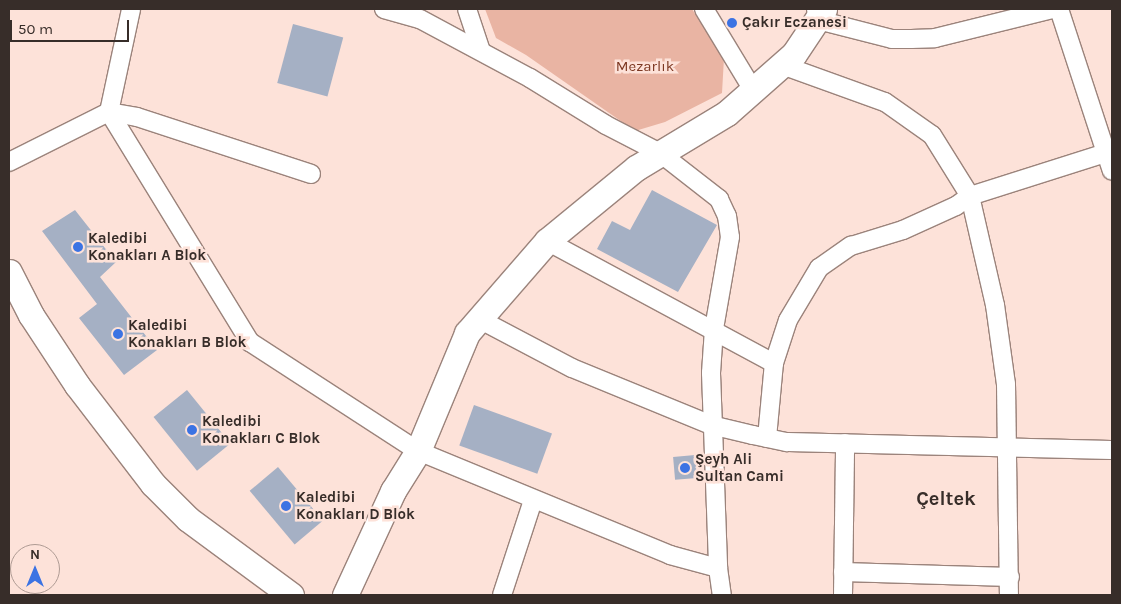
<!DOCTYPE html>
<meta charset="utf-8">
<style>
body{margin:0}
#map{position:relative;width:1121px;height:604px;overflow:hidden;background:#fde2d9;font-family:Karla,sans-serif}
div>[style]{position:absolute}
.green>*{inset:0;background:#e9b4a3}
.building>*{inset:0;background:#a5b0c4;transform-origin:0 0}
.roads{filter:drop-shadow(1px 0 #9b837b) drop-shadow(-1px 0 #9b837b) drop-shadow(0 1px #9b837b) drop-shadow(0 -1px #9b837b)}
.street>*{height:18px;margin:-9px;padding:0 9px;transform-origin:9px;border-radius:9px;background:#fff}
.secondary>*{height:25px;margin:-12.5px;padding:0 12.5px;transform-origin:12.5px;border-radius:12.5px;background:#fff}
.dots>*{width:14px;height:14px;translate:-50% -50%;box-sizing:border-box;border:2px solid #fde2d9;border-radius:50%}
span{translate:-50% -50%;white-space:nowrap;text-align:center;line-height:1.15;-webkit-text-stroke:5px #fde2d9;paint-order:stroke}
.poi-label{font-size:15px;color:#372d29;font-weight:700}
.left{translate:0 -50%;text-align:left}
.park-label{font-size:15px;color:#7d3822}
.district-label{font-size:20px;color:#372d29;font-weight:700}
.frame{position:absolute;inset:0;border:10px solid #372d29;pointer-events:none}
.north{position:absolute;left:10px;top:544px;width:50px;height:50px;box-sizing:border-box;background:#fde2d9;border:1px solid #ae9a93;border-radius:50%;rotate:0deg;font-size:14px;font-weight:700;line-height:20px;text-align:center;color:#372d29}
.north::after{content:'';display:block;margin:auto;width:18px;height:22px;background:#3c73e3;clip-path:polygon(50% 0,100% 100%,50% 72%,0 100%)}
.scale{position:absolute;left:10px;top:20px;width:119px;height:22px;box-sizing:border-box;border:2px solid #372d29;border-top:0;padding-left:6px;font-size:15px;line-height:18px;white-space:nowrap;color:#372d29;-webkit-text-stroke:4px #fde2d9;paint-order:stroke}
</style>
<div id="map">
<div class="green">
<div style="clip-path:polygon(485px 9px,692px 9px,724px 58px,722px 93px,665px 122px,635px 131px,526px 55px,496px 38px)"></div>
</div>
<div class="building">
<div style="left:293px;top:24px;width:52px;height:61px;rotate:15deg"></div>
<div style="clip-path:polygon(652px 190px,717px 225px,678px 292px,597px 249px,612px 221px,630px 230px)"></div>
<div style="clip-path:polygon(75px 210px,116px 262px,100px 277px,157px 350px,124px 375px,79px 318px,97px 304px,42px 231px)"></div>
<div style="left:187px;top:390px;width:69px;height:43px;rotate:51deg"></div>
<div style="left:474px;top:405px;width:83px;height:43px;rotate:20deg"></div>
<div style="left:695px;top:455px;width:23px;height:22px;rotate:85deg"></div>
<div style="left:278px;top:467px;width:70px;height:37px;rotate:50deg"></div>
</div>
<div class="roads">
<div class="street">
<div style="left:384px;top:9px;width:37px;rotate:16deg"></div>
<div style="left:420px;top:19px;width:125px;rotate:28.2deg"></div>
<div style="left:530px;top:78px;width:89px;rotate:31.7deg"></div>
<div style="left:606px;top:125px;width:61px;rotate:27.4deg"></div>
<div style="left:660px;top:153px;width:75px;rotate:37.9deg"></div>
<div style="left:719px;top:199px;width:19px;rotate:65deg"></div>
<div style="left:727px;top:216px;width:21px;rotate:82deg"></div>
<div style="left:730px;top:237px;width:93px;rotate:99.9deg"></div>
<div style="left:714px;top:329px;width:44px;rotate:93.9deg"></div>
<div style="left:711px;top:373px;width:195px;rotate:87.9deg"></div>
<div style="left:718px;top:568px;width:27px;rotate:82deg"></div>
<div style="left:467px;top:9px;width:44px;rotate:71.6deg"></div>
<div style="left:704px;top:9px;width:95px;rotate:58.8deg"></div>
<div style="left:816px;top:9px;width:11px;rotate:80deg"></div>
<div style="left:818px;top:20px;width:76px;rotate:14.4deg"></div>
<div style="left:892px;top:39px;width:19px"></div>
<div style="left:911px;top:39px;width:24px;rotate:-2deg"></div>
<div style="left:935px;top:38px;width:121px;rotate:-13.9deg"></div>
<div style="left:1059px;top:9px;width:170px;rotate:71.9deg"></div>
<div style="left:782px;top:65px;width:109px;rotate:19.8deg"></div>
<div style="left:885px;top:102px;width:57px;rotate:35.1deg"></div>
<div style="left:932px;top:135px;width:72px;rotate:58.1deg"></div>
<div style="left:970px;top:196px;width:112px;rotate:77.1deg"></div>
<div style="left:995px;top:305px;width:80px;rotate:82.1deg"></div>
<div style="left:1006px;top:384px;width:211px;rotate:89.2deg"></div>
<div style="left:109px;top:112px;width:270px;rotate:58.5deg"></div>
<div style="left:250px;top:342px;width:200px;rotate:33deg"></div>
<div style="left:418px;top:451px;width:273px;rotate:22.4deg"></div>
<div style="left:670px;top:555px;width:50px;rotate:15.2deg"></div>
<div style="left:109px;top:112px;width:28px;rotate:10deg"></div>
<div style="left:137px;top:117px;width:183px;rotate:18.1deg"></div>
<div style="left:9px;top:162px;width:112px;rotate:-26.6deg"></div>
<div style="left:109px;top:112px;width:105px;rotate:-77.9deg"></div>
<div style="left:547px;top:241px;width:258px;rotate:28.3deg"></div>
<div style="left:479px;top:319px;width:105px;rotate:27.8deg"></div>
<div style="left:572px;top:368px;width:150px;rotate:22.3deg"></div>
<div style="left:711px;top:425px;width:43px;rotate:13.4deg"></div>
<div style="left:753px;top:435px;width:35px;rotate:12deg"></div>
<div style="left:787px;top:442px;width:325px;rotate:1.4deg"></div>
<div style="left:767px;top:438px;width:75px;rotate:-84.7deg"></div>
<div style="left:774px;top:363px;width:45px;rotate:-72deg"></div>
<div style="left:788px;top:320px;width:61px;rotate:-59.2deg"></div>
<div style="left:819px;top:268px;width:39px;rotate:-35deg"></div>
<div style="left:851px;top:246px;width:54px;rotate:-17.1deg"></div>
<div style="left:903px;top:230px;width:58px;rotate:-24.4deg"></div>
<div style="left:956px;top:206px;width:17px;rotate:-36deg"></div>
<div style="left:970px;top:196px;width:149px;rotate:-17.6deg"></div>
<div style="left:843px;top:572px;width:167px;rotate:1.7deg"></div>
<div style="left:502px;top:595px;width:100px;rotate:-71.9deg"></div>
<div style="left:843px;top:595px;width:152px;rotate:-89.2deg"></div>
</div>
<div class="secondary">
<div style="left:9px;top:272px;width:48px;rotate:62.9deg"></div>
<div style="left:31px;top:315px;width:84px;rotate:56.7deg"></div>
<div style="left:77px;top:385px;width:125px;rotate:52.5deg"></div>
<div style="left:153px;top:484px;width:49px;rotate:45deg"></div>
<div style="left:188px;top:519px;width:128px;rotate:36.4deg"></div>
<div style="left:345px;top:595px;width:115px;rotate:-65.2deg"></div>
<div style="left:393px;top:491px;width:47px;rotate:-58deg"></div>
<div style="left:418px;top:451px;width:128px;rotate:-67.4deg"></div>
<div style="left:467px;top:333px;width:122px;rotate:-49deg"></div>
<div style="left:547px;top:241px;width:115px;rotate:-39.4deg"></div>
<div style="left:636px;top:168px;width:106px;rotate:-31.1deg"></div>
<div style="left:727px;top:113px;width:89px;rotate:-41.4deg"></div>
<div style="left:794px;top:54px;width:54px;rotate:-56.3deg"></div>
</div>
</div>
<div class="dots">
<div style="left:732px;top:23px;background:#3c73e3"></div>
<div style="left:78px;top:247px;background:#3c73e3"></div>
<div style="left:118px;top:334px;background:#3c73e3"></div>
<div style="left:192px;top:430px;background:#3c73e3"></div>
<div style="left:685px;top:468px;background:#3c73e3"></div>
<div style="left:286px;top:506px;background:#3c73e3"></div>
</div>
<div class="poi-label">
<span class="left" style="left:742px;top:23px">Çakır Eczanesi</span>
<span class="left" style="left:88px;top:247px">Kaledibi<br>Konakları A Blok</span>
<span class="left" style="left:128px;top:334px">Kaledibi<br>Konakları B Blok</span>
<span class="left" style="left:202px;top:430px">Kaledibi<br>Konakları C Blok</span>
<span class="left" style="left:695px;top:468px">Şeyh Ali<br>Sultan Cami</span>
<span class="left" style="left:296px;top:506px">Kaledibi<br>Konakları D Blok</span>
</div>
<div class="park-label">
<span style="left:645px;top:67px">Mezarlık</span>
</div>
<div class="district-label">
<span style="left:946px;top:498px">Çeltek</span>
</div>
<div class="frame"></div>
<div class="north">N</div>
<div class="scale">50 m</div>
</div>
